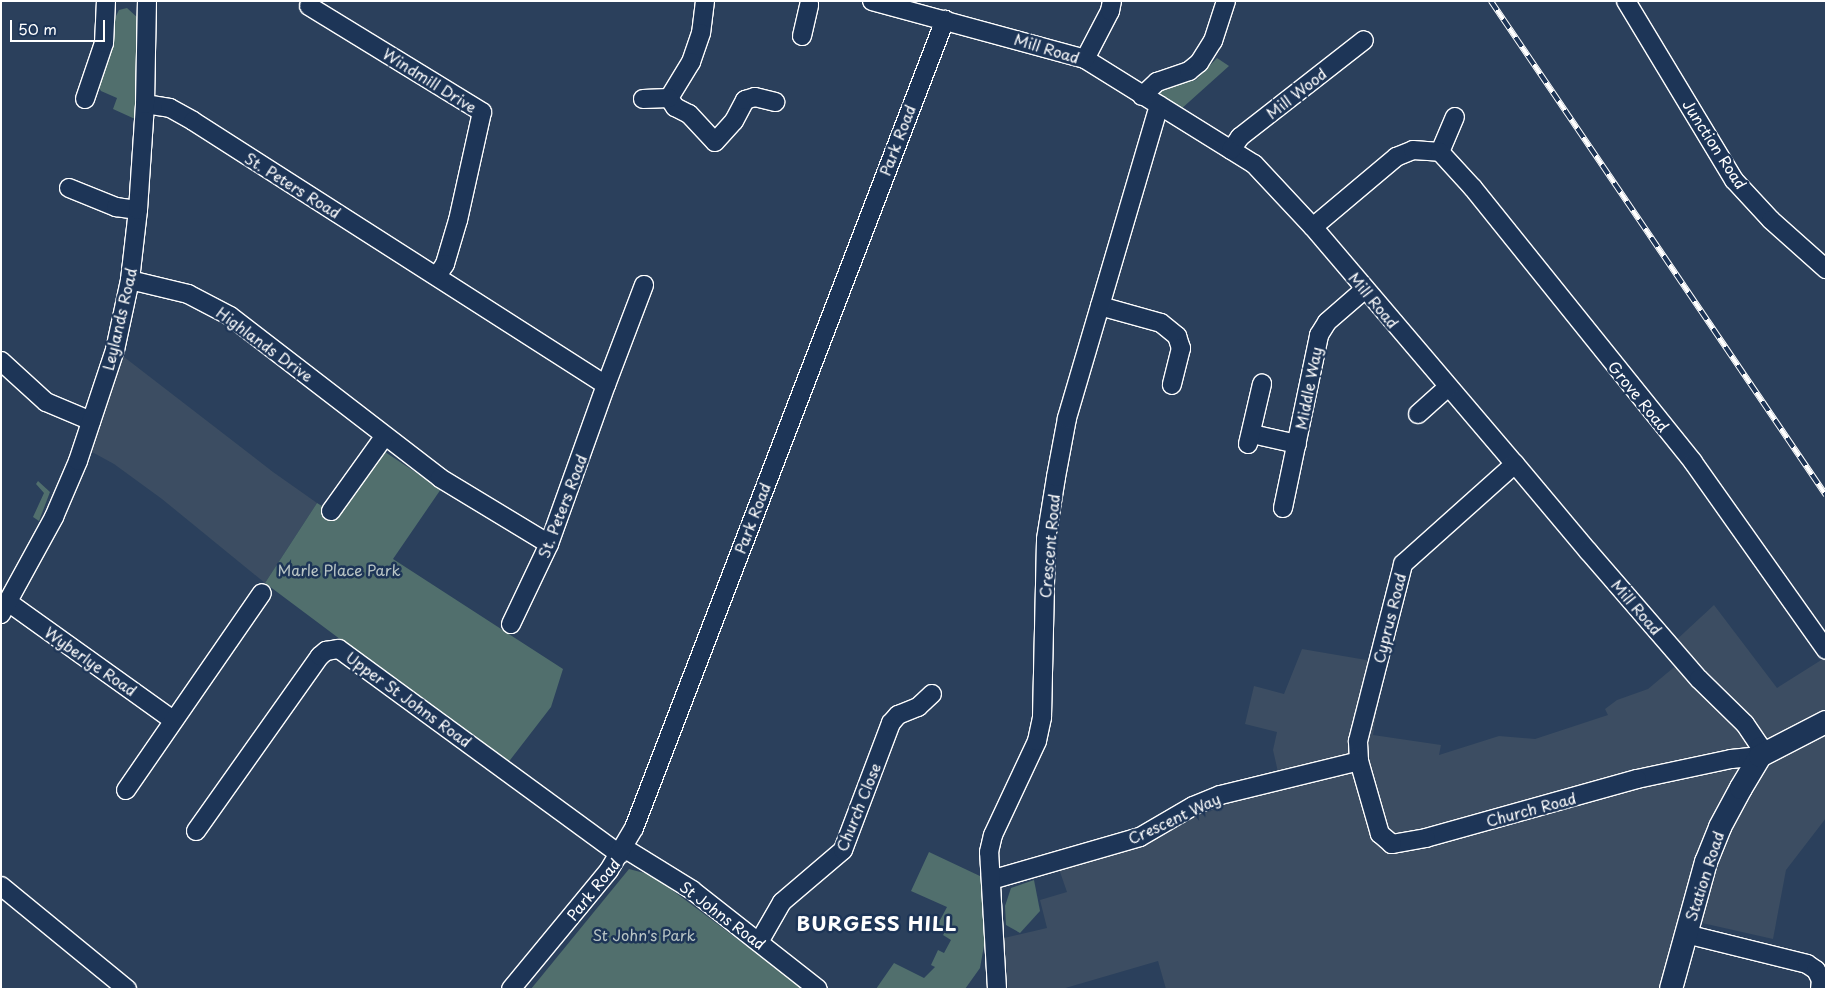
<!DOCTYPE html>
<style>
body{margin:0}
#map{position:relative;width:1827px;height:990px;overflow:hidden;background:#2b405c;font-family:"Playpen Sans",sans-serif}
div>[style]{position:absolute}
.built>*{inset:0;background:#3c4d62}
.green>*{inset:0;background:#516f6d}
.roads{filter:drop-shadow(1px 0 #fff) drop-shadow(-1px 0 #fff) drop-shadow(0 1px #fff) drop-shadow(0 -1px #fff)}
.minor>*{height:18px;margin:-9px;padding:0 9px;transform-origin:9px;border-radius:9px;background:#1d3557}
.major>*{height:22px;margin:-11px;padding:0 11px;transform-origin:11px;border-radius:11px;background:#1d3557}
.rail>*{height:5.5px;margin-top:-2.75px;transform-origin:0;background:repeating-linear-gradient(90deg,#1d3557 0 11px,#fff 0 22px);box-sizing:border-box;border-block:1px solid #fff}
span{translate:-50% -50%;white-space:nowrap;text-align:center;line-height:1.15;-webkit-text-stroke:5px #1d3557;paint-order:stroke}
.street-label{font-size:15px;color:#fff}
.park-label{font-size:15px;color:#b9c5c5}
.district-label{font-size:20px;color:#fff;font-weight:700;letter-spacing:1px}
.frame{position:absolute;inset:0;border:2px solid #fff;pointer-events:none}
.scale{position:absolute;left:10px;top:20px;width:95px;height:22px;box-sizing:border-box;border:2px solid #fff;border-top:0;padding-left:6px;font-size:15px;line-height:18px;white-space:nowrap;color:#fff;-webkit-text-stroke:4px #1d3557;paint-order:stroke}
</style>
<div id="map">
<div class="built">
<div style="clip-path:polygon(115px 350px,273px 472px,317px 503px,265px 583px,162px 499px,114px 464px,83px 447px)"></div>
<div style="clip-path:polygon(1714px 605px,1777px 688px,1826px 657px,1826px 818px,1786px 870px,1773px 939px,1680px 918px,1662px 989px,1166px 989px,1158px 961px,1062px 989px,1008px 989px,1004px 938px,1047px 928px,1040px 900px,1067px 892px,1059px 869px,1195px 811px,1280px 781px,1273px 750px,1277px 732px,1245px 724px,1254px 686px,1284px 694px,1302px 649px,1384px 663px,1373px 735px,1441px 745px,1439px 755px,1499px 736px,1535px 739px,1608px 715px,1605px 709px,1617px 700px,1648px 689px,1685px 658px,1673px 643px)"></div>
</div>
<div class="green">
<div style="clip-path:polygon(127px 8px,139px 19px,135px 119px,113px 109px,117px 98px,101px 91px,96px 83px,112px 43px,115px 18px,119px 10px)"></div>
<div style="clip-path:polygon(1217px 58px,1229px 66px,1180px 110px,1156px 91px,1159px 88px,1196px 80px)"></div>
<div style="clip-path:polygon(385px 452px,441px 489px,393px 559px,563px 669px,551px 707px,507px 764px,265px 583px,317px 503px,338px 516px)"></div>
<div style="clip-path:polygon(38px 481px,50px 492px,39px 521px,33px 517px,44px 493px,36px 484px)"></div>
<div style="clip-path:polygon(929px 852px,982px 877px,988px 923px,980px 968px,965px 989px,876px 989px,894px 963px,924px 978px,935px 967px,931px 965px,938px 950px,944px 953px,951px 940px,943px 935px,947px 929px,938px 924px,947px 907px,911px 891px)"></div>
<div style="clip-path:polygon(629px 869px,652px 875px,804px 989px,531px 989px)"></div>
<div style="clip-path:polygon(1034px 880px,1040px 911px,1020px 933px,1006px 925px,1005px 906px,1011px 888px)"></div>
</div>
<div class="roads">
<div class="minor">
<div style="left:705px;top:1px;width:32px;rotate:97deg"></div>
<div style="left:701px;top:33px;width:31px;rotate:109deg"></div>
<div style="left:691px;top:62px;width:42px;rotate:121.4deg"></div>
<div style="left:669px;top:98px;width:11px;rotate:56deg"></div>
<div style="left:675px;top:107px;width:16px;rotate:27deg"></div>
<div style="left:689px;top:114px;width:38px;rotate:47deg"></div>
<div style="left:715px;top:142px;width:28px;rotate:-48deg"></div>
<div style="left:734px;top:121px;width:24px;rotate:-62deg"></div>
<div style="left:745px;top:100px;width:10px;rotate:-17deg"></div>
<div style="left:755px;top:97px;width:21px;rotate:14deg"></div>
<div style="left:872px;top:1px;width:221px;rotate:15.2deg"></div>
<div style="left:1085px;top:59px;width:199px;rotate:31.9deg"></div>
<div style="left:1254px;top:164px;width:86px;rotate:46.9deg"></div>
<div style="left:1313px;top:227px;width:311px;rotate:49.6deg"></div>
<div style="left:1515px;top:464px;width:114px;rotate:50deg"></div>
<div style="left:1588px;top:551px;width:169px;rotate:49.1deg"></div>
<div style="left:1699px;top:679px;width:64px;rotate:44.4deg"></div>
<div style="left:1745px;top:724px;width:27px;rotate:56deg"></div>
<div style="left:1760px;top:746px;width:10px;rotate:90deg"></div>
<div style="left:1760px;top:756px;width:29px;rotate:174deg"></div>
<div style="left:1731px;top:759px;width:96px;rotate:168deg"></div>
<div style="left:1637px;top:779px;width:219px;rotate:164.4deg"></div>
<div style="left:1426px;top:838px;width:35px;rotate:170deg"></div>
<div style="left:1392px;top:844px;width:16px;rotate:-140deg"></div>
<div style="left:1380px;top:834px;width:76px;rotate:-106deg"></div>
<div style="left:1359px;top:761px;width:20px;rotate:-93deg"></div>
<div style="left:1358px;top:741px;width:183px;rotate:-75.7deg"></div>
<div style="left:1403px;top:564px;width:150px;rotate:-41.8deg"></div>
<div style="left:1626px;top:1px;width:209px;rotate:58.9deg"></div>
<div style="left:1734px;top:180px;width:54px;rotate:47.2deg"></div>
<div style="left:1771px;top:220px;width:74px;rotate:41.7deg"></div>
<div style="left:309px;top:6px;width:203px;rotate:31.5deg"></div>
<div style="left:482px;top:112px;width:111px;rotate:102.5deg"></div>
<div style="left:458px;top:220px;width:46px;rotate:106.5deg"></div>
<div style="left:445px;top:264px;width:14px;rotate:124deg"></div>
<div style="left:802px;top:36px;width:32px;rotate:-77deg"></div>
<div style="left:1085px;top:59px;width:54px;rotate:-62.5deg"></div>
<div style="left:1110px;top:11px;width:10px;rotate:-79deg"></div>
<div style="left:1142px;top:96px;width:21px;rotate:-43deg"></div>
<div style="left:1157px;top:82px;width:34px;rotate:-19deg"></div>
<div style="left:1189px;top:71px;width:13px;rotate:-39deg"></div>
<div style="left:1199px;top:63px;width:26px;rotate:-58deg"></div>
<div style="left:1213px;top:41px;width:42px;rotate:-72deg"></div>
<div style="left:85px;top:99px;width:59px;rotate:-71.3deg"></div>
<div style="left:104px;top:43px;width:42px;rotate:-87.3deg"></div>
<div style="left:643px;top:99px;width:26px;rotate:-2deg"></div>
<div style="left:145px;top:104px;width:25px;rotate:9deg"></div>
<div style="left:170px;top:108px;width:26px;rotate:29deg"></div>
<div style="left:193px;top:121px;width:490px;rotate:32.6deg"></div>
<div style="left:606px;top:385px;width:107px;rotate:-69.2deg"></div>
<div style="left:1231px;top:150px;width:16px;rotate:-55deg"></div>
<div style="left:1240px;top:137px;width:157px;rotate:-38deg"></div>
<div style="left:1440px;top:152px;width:38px;rotate:-67deg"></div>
<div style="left:69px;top:188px;width:51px;rotate:22deg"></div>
<div style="left:116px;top:207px;width:22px;rotate:8deg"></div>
<div style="left:1313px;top:227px;width:109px;rotate:-40.1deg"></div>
<div style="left:1396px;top:157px;width:18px;rotate:-22deg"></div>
<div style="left:1413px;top:150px;width:27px;rotate:4deg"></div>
<div style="left:1440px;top:152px;width:49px;rotate:47.5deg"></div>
<div style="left:1473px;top:188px;width:351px;rotate:51.2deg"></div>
<div style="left:1693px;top:462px;width:230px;rotate:54.7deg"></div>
<div style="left:130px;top:280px;width:60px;rotate:13.6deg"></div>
<div style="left:188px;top:294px;width:47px;rotate:27.6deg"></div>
<div style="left:230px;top:316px;width:265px;rotate:37.6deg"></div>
<div style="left:440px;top:478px;width:127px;rotate:31.2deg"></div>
<div style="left:1100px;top:306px;width:63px;rotate:15.6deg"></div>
<div style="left:1161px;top:323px;width:21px;rotate:39deg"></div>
<div style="left:1177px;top:336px;width:13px;rotate:72deg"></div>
<div style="left:1181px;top:348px;width:38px;rotate:104deg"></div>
<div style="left:1px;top:361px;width:61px;rotate:42.3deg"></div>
<div style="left:46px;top:402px;width:49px;rotate:22.9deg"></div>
<div style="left:1418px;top:414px;width:40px;rotate:-42deg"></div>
<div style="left:1252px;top:434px;width:46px;rotate:12.5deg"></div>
<div style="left:1248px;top:444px;width:62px;rotate:-76.9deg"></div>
<div style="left:1283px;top:508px;width:177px;rotate:-78.2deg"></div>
<div style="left:1319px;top:335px;width:15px;rotate:-58deg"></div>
<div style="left:1327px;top:322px;width:49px;rotate:-40.9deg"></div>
<div style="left:331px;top:511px;width:91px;rotate:-54.4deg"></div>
<div style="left:8px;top:602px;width:203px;rotate:35.6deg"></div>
<div style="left:1px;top:614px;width:111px;rotate:-61.3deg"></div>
<div style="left:54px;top:517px;width:61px;rotate:-66.8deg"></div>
<div style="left:78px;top:461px;width:117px;rotate:-71.6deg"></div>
<div style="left:115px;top:350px;width:72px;rotate:-77.9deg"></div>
<div style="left:130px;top:280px;width:70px;rotate:-83.5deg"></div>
<div style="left:138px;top:210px;width:106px;rotate:-86.2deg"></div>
<div style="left:145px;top:104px;width:103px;rotate:-88.9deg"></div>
<div style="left:511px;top:624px;width:89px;rotate:-64.6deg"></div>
<div style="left:549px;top:544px;width:169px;rotate:-70.3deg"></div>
<div style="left:126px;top:790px;width:239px;rotate:-55.4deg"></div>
<div style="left:196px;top:831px;width:214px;rotate:-54.7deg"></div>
<div style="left:320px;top:656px;width:8px;rotate:-40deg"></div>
<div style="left:326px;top:651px;width:13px;rotate:-9deg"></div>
<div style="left:339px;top:649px;width:348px;rotate:36.2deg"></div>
<div style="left:624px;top:848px;width:80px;rotate:31.7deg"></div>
<div style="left:692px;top:890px;width:160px;rotate:38.2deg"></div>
<div style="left:991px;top:880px;width:155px;rotate:-16.1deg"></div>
<div style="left:1140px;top:837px;width:61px;rotate:-30.3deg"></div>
<div style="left:1193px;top:806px;width:29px;rotate:-22deg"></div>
<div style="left:1220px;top:795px;width:143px;rotate:-13.7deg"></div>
<div style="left:1px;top:886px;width:163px;rotate:39.3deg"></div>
<div style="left:1686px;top:934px;width:125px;rotate:13.9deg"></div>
<div style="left:1807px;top:964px;width:11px;rotate:34deg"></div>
<div style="left:1816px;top:970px;width:11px;rotate:63deg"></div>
<div style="left:1821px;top:980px;width:9px;rotate:96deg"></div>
<div style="left:759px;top:942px;width:46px;rotate:-60.1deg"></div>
<div style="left:782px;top:902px;width:80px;rotate:-40.4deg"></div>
<div style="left:843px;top:850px;width:136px;rotate:-69.3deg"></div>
<div style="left:891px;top:723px;width:11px;rotate:-49deg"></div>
<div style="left:898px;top:715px;width:22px;rotate:-22deg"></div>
<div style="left:918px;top:707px;width:19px;rotate:-43deg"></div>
<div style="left:511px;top:989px;width:154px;rotate:-50.5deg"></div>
<div style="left:609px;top:870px;width:49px;rotate:-59.2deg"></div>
<div style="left:634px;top:828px;width:866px;rotate:-68.95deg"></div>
<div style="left:997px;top:989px;width:137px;rotate:-93.3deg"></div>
<div style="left:989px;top:852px;width:17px;rotate:-77deg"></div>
<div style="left:993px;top:835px;width:104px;rotate:-64.9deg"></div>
<div style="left:1037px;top:741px;width:25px;rotate:-78deg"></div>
<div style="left:1042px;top:717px;width:178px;rotate:-88.7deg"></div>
<div style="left:1046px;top:539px;width:63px;rotate:-80.8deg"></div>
<div style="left:1056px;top:477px;width:60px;rotate:-79.4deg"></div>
<div style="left:1067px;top:418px;width:326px;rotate:-73.6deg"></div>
</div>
<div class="major">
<div style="left:1671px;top:989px;width:132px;rotate:-74.6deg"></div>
<div style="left:1706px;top:862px;width:38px;rotate:-68deg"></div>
<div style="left:1720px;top:827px;width:44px;rotate:-61.7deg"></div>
<div style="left:1741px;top:788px;width:37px;rotate:-59deg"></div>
<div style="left:1760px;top:756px;width:74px;rotate:-27.3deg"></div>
</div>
</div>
<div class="rail">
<div style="left:1491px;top:1px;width:597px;rotate:55.86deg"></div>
</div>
<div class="street-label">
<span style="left:1047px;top:48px;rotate:17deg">Mill Road</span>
<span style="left:430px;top:80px;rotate:32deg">Windmill Drive</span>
<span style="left:1296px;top:93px;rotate:-38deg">Mill Wood</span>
<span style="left:897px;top:140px;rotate:-69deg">Park Road</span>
<span style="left:1715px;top:144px;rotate:57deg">Junction Road</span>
<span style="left:293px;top:185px;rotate:32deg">St. Peters Road</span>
<span style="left:1374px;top:300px;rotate:50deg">Mill Road</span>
<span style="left:119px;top:319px;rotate:-77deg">Leylands Road</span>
<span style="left:265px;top:344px;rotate:36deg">Highlands Drive</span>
<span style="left:1308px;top:388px;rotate:-79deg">Middle Way</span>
<span style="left:1639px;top:396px;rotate:51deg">Grove Road</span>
<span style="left:562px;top:506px;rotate:-69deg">St. Peters Road</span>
<span style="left:752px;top:518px;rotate:-69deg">Park Road</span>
<span style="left:1049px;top:546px;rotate:-85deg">Crescent Road</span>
<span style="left:1637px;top:607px;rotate:49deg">Mill Road</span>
<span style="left:1389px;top:618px;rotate:-76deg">Cyprus Road</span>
<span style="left:91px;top:661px;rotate:35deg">Wyberlye Road</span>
<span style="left:409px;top:699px;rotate:36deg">Upper St Johns Road</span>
<span style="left:858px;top:807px;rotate:-68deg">Church Close</span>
<span style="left:1531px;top:809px;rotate:-15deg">Church Road</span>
<span style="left:1174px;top:818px;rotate:-25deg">Crescent Way</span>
<span style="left:1704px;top:876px;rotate:-72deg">Station Road</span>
<span style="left:593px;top:889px;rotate:-51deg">Park Road</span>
<span style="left:723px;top:915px;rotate:37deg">St Johns Road</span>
</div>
<div class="park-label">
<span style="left:339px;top:570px">Marle Place Park</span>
<span style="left:644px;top:935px">St John's Park</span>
</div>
<div class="district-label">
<span style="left:877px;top:923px">BURGESS HILL</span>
</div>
<div class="frame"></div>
<div class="scale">50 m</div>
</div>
